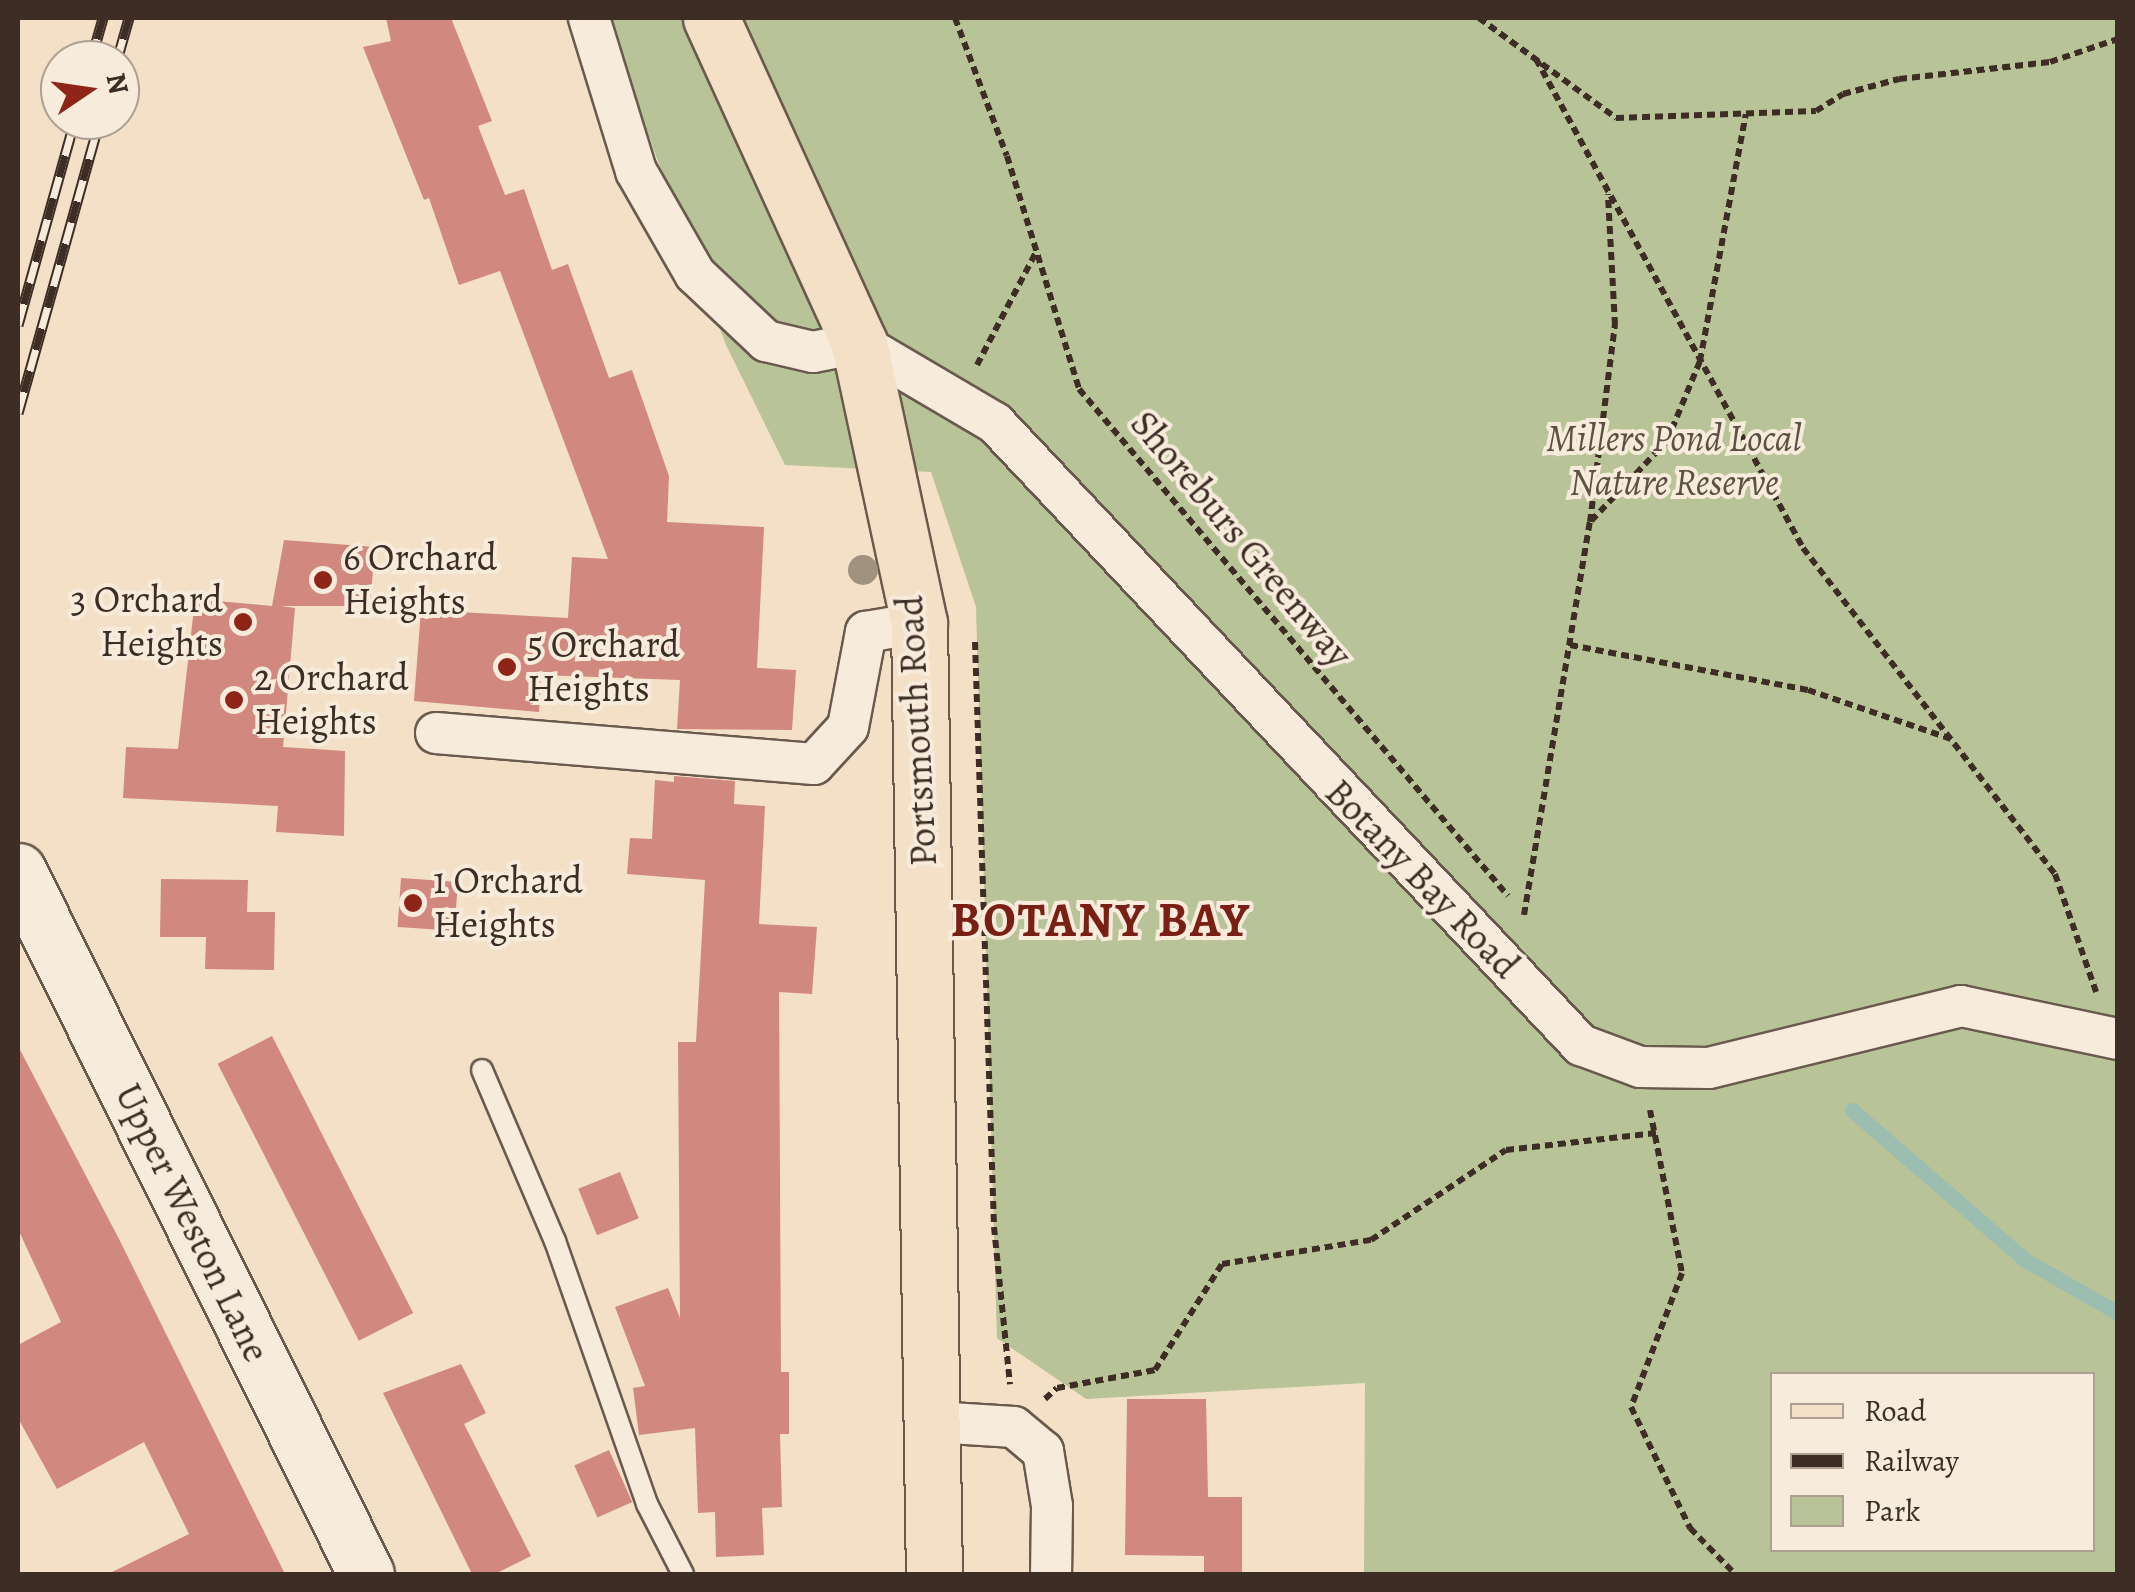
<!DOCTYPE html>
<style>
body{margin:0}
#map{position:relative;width:2135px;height:1592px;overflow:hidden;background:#f3e0c7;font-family:Alegreya,serif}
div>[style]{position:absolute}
.green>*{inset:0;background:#b8c398}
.stream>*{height:15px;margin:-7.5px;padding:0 7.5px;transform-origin:7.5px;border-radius:7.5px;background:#9cbeb0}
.building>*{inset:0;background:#d0887f;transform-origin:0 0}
.path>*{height:6px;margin-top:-3px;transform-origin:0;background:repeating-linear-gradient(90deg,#3d2d25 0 8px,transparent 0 13px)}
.roads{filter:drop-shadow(2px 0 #6a5a4e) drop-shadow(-2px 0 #6a5a4e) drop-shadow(0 2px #6a5a4e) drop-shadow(0 -2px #6a5a4e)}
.lane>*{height:20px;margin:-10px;padding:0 10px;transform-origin:10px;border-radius:10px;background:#f7ebdb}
.street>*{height:40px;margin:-20px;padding:0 20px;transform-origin:20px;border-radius:20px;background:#f7ebdb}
.secondary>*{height:55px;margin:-27.5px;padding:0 27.5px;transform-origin:27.5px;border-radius:27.5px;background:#f7ebdb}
.primary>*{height:55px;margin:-27.5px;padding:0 27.5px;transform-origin:27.5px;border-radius:27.5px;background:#f3e0c7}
.rail>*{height:11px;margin-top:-5.5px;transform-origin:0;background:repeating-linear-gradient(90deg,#f7ebdb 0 22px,#3d2d25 0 44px);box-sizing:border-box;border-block:2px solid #3d2d25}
.trees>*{width:30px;height:30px;margin:-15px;border-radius:50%;background:#a0927e}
.dots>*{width:28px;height:28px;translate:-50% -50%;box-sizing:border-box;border:5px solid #f7ebdb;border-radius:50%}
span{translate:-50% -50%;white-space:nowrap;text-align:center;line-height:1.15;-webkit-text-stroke:8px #f7ebdb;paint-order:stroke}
.park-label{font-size:38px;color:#5c5242;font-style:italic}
.street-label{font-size:38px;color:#3d2d25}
.poi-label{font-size:38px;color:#3d2d25}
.left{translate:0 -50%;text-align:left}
.right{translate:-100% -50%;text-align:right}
.district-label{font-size:48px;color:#7a1f14;font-weight:700;letter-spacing:2.5px}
.frame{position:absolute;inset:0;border:20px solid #3d2d25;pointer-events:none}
.legend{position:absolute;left:1770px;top:1372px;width:325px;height:180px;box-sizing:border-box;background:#f7ebdb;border:2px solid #ad9f92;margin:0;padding:12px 18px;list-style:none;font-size:30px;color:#3d2d25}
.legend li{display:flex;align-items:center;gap:20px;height:50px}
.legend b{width:50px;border:2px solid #ad9f92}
.north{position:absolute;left:40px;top:40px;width:100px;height:100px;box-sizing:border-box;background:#f7ebdb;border:2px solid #ad9f92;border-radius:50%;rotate:77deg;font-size:28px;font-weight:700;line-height:40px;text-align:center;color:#3d2d25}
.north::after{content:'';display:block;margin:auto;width:35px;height:45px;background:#8f2418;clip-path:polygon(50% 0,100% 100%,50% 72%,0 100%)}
</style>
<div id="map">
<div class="green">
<div style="clip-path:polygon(evenodd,605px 18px,2117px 18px,2117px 1574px,1364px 1574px,1365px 1383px,1086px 1399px,997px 1338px,976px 607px,931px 472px,785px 465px,726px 345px,605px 18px,1772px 1374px,2092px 1374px,2092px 1550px,1772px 1550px,1772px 1374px)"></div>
</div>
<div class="stream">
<div style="left:1852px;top:1110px;width:229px;rotate:40.9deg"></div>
<div style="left:2025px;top:1260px;width:107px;rotate:29.7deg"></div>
</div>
<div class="building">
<div style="clip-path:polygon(386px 18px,451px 18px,492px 121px,478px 126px,505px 195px,524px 189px,552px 270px,568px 264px,609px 378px,632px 370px,669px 476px,667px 522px,764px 527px,757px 668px,796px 670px,792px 730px,677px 729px,680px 680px,541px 675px,539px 712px,414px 701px,421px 610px,568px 618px,572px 557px,608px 559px,500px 271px,459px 285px,429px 198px,424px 200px,363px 47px,391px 41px)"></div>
<div style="clip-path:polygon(284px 540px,375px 547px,370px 606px,281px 606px,295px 608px,283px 747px,345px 751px,344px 836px,276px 832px,278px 806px,123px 798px,126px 747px,178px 749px,195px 599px,272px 606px)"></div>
<div style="clip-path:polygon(674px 776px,735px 781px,734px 804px,765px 806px,759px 924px,817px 927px,812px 994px,779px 992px,781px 1372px,789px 1372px,789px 1434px,780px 1434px,782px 1507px,762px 1508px,764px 1555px,716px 1557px,715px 1512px,698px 1513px,695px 1428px,639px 1435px,633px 1388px,645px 1386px,615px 1307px,668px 1288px,680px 1318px,678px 1042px,696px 1042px,705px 880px,627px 874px,630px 838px,652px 839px,655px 780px,674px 782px)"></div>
<div style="left:401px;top:878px;width:57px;height:49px;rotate:4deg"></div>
<div style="clip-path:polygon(161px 879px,248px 880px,247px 912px,275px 912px,274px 970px,205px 969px,206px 937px,160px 937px)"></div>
<div style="left:272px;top:1036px;width:311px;height:61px;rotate:63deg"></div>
<div style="clip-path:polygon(18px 1046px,119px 1239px,285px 1574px,108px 1574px,189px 1534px,144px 1442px,57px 1489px,18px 1418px,18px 1345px,61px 1322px,18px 1229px)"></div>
<div style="left:620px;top:1172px;width:50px;height:45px;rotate:68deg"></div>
<div style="clip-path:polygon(461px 1364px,486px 1413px,464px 1424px,531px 1556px,495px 1574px,472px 1574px,383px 1393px)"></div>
<div style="clip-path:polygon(1127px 1399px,1206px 1399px,1208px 1497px,1242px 1497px,1242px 1572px,1204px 1572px,1204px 1556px,1125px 1555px)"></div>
<div style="left:609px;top:1450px;width:57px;height:38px;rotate:66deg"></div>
</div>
<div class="path">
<div style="left:955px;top:18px;width:147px;rotate:69.4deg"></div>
<div style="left:1007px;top:156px;width:244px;rotate:72.8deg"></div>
<div style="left:1079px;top:389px;width:664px;rotate:49.76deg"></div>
<div style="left:1479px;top:18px;width:170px;rotate:36.1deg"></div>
<div style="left:1616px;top:118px;width:200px;rotate:-2deg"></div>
<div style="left:1816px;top:111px;width:32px;rotate:-32deg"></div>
<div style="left:1843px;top:94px;width:58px;rotate:-15deg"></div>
<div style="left:1899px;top:79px;width:152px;rotate:-6.4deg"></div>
<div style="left:2050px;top:62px;width:72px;rotate:-18.7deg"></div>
<div style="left:1536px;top:59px;width:557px;rotate:61.36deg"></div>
<div style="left:1803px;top:548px;width:412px;rotate:52.3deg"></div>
<div style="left:2055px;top:874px;width:125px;rotate:70.8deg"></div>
<div style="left:977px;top:365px;width:127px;rotate:-62.4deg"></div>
<div style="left:1591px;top:521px;width:110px;rotate:-46.5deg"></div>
<div style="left:1667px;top:441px;width:87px;rotate:-67.6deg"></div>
<div style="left:1700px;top:361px;width:251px;rotate:-79.5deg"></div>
<div style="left:975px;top:642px;width:585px;rotate:88.14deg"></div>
<div style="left:994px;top:1227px;width:158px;rotate:84.2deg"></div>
<div style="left:1570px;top:645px;width:242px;rotate:10.7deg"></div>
<div style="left:1808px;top:690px;width:151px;rotate:18.9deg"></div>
<div style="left:1524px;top:915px;width:399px;rotate:-80.5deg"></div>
<div style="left:1590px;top:522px;width:199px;rotate:-82.8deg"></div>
<div style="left:1615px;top:325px;width:131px;rotate:-93.1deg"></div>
<div style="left:1650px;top:1110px;width:166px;rotate:78.9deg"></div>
<div style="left:1682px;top:1273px;width:143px;rotate:110.8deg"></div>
<div style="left:1631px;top:1407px;width:135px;rotate:64deg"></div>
<div style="left:1690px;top:1528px;width:64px;rotate:45.6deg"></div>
<div style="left:1045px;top:1399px;width:16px;rotate:-43deg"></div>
<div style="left:1057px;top:1388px;width:100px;rotate:-10.4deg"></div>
<div style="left:1155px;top:1370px;width:125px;rotate:-57.7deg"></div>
<div style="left:1222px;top:1264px;width:151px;rotate:-9.2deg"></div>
<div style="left:1371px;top:1240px;width:162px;rotate:-33.7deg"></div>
<div style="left:1506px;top:1150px;width:151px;rotate:-6.5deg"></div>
</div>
<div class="roads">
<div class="lane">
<div style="left:482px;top:1070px;width:186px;rotate:66.9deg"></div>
<div style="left:555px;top:1241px;width:279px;rotate:70.7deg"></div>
<div style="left:647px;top:1504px;width:79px;rotate:62.8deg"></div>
</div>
<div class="street">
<div style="left:589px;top:18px;width:160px;rotate:72.9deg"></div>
<div style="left:636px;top:171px;width:119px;rotate:60.2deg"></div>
<div style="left:695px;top:274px;width:98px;rotate:43.3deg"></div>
<div style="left:766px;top:341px;width:48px;rotate:13.2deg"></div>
<div style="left:813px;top:352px;width:47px;rotate:-11.1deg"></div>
<div style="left:859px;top:343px;width:158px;rotate:30.5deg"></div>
<div style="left:995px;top:423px;width:855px;rotate:46.71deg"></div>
<div style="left:1581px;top:1045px;width:63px;rotate:20.4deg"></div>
<div style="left:1640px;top:1067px;width:69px;rotate:0.8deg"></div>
<div style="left:1709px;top:1068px;width:260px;rotate:-13.8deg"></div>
<div style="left:1961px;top:1006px;width:160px;rotate:11.9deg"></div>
<div style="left:436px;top:733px;width:379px;rotate:4.7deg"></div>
<div style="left:814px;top:764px;width:50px;rotate:-47.4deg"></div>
<div style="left:848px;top:727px;width:97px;rotate:-79.3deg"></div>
<div style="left:866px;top:632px;width:54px;rotate:-9.6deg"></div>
<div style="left:934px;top:1422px;width:80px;rotate:3.6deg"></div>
<div style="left:1014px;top:1427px;width:38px;rotate:40deg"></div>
<div style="left:1043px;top:1451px;width:56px;rotate:80.7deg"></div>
<div style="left:1052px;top:1506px;width:68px;rotate:90.8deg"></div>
</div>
<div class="secondary">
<div style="left:18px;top:871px;width:784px;rotate:63.66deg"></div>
</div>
<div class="primary">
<div style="left:711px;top:18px;width:357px;rotate:65.5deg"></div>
<div style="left:859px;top:343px;width:286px;rotate:77.9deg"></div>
<div style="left:919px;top:623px;width:951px;rotate:89.1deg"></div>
</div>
</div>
<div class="rail">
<div style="left:91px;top:60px;width:44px;rotate:-74.1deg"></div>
<div style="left:117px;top:60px;width:44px;rotate:-74.1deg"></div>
<div style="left:18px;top:325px;width:213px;rotate:-74.5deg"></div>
<div style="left:18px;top:413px;width:304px;rotate:-74.4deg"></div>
</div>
<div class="trees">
<div style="left:863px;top:570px"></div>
</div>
<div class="dots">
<div style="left:323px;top:580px;background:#8f2418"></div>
<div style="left:243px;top:622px;background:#8f2418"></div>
<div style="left:507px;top:667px;background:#8f2418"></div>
<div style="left:234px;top:700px;background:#8f2418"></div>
<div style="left:413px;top:903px;background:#8f2418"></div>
</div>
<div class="park-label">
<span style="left:1674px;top:461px">Millers Pond Local<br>Nature Reserve</span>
</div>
<div class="street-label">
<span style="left:1241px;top:539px;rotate:50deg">Shoreburs Greenway</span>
<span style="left:917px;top:731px;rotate:-93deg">Portsmouth Road</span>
<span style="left:1422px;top:879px;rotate:46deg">Botany Bay Road</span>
<span style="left:192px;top:1223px;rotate:64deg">Upper Weston Lane</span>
</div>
<div class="poi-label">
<span class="left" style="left:343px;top:580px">6 Orchard<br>Heights</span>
<span class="right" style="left:223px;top:622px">3 Orchard<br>Heights</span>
<span class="left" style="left:527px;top:667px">5 Orchard<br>Heights</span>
<span class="left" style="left:254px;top:700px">2 Orchard<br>Heights</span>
<span class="left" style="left:433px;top:903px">1 Orchard<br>Heights</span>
</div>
<div class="district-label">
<span style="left:1101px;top:921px">BOTANY BAY</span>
</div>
<div class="frame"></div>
<ul class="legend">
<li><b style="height:12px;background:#f3e0c7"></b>Road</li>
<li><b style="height:12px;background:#3d2d25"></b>Railway</li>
<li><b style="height:28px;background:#b8c398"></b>Park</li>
</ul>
<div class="north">N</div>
</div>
